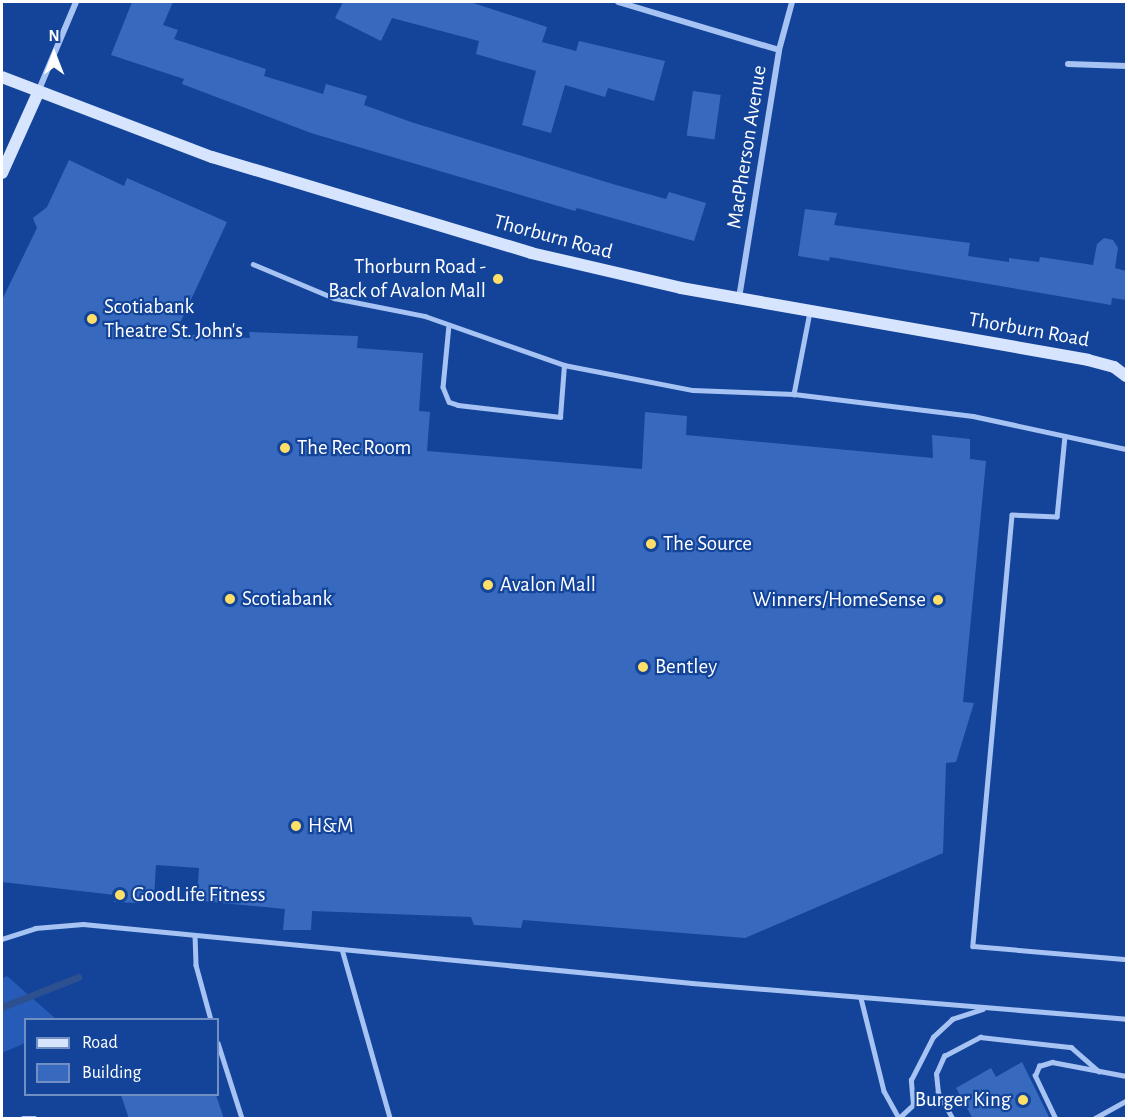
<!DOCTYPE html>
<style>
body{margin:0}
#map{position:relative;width:1128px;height:1120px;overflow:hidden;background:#134499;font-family:"Alegreya Sans",sans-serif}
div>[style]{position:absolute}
.green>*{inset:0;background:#265cb7}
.stream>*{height:7px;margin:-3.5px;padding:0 3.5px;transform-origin:3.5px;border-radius:3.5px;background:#2d5090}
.building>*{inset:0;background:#376abf;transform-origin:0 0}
.lane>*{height:4.5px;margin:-2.25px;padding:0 2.25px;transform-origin:2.25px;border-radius:2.25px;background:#a6c3f3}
.street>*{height:6px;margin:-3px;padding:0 3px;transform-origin:3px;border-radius:3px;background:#a6c3f3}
.secondary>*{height:12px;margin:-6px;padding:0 6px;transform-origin:6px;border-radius:6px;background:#d6e4fd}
.dots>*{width:16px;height:16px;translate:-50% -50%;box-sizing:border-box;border:3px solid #134499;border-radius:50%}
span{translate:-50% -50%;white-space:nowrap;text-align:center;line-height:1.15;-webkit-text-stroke:4.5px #134499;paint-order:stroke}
.street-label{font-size:21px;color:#fff}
.poi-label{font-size:21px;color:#fff}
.right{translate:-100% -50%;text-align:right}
.left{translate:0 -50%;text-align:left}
.frame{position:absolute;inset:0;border:3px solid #fff;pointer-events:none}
.legend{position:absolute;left:24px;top:1018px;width:195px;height:78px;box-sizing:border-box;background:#134499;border:2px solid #718fc2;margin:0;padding:8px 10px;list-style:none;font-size:18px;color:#fff}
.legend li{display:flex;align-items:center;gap:12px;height:30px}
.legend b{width:30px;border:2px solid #718fc2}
.north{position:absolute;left:24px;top:24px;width:60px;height:60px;-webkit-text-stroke:4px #134499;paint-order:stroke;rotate:0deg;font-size:16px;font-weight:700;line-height:24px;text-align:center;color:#fff}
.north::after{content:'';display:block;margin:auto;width:21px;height:27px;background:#fff;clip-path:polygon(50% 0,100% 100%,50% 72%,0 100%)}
</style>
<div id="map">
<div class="green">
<div style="clip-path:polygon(7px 976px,56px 1019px,26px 1020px,25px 1043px,2px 1053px,2px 978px)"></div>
</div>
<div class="stream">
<div style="left:2px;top:1007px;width:82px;rotate:-21.5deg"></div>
</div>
<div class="building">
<div style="clip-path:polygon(132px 2px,173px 2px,163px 25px,178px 30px,174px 39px,266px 69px,264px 76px,323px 94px,326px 84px,367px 96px,364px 105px,411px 122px,616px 185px,666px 199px,669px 192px,706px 203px,694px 241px,577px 208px,575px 211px,311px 133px,182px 84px,184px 79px,111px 55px)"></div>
<div style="clip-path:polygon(343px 2px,470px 2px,547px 27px,542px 42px,576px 51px,579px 41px,665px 61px,654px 101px,608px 88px,605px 97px,565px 85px,551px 133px,522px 125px,536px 71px,476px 54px,479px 41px,392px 18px,381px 41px,335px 18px)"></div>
<div style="left:693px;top:91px;width:28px;height:45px;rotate:8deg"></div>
<div style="clip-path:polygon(69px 160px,124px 186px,127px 178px,227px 222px,175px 334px,250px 338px,249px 332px,358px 336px,357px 348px,423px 353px,419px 411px,430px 412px,427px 451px,642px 469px,645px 412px,687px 416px,686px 435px,933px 458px,932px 435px,970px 439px,970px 459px,986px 461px,963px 702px,974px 703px,956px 762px,946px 763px,943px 853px,745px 938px,523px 920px,521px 928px,474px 925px,471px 917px,312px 911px,311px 930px,283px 930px,285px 909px,201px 901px,197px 898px,199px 868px,156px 865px,154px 898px,138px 897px,138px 903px,114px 902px,115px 895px,2px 882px,2px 300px,37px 228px,33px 218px,47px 207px)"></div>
<div style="clip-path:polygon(805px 209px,837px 213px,834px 225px,970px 243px,968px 256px,1009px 262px,1009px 258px,1039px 262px,1040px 257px,1093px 265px,1097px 244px,1104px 238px,1113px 240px,1118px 248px,1115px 268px,1126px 271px,1126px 300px,1112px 298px,1111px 305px,830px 257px,829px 261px,798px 256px)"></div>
<div style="clip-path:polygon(1022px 1062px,1050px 1119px,973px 1119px,956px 1088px,991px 1068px,996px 1077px)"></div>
<div style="clip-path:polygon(121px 1095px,216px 1095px,224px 1119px,129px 1119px)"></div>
</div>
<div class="lane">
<div style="left:253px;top:264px;width:88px;rotate:22.8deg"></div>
<div style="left:334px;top:298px;width:93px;rotate:11.2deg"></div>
<div style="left:425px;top:316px;width:147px;rotate:19.4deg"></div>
<div style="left:564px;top:365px;width:131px;rotate:11deg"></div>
<div style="left:693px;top:390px;width:101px;rotate:2.3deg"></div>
<div style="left:810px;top:312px;width:84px;rotate:101deg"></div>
<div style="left:794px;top:394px;width:180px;rotate:7deg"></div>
<div style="left:973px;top:416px;width:157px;rotate:12.2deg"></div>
<div style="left:449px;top:325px;width:62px;rotate:95.5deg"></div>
<div style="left:443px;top:387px;width:16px;rotate:68deg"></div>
<div style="left:449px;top:402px;width:9px;rotate:18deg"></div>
<div style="left:458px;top:405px;width:103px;rotate:6.7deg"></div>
<div style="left:560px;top:417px;width:52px;rotate:-85.6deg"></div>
<div style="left:1065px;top:436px;width:81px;rotate:95.6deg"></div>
<div style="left:1057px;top:517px;width:45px;rotate:-177.5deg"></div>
<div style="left:1012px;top:515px;width:433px;rotate:95.2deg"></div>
<div style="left:973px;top:946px;width:154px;rotate:4.9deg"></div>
<div style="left:195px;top:935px;width:30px;rotate:88deg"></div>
<div style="left:196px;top:965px;width:57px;rotate:74.7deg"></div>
<div style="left:2px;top:939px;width:35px;rotate:-18deg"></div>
<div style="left:35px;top:928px;width:48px;rotate:-4.8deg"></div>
<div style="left:83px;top:924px;width:612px;rotate:5.53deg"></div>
<div style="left:692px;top:983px;width:435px;rotate:4.7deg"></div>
<div style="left:342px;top:949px;width:176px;rotate:74.1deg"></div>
<div style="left:861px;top:998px;width:96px;rotate:76.1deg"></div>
<div style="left:884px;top:1091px;width:31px;rotate:61deg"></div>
<div style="left:218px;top:1043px;width:79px;rotate:72.3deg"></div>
<div style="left:23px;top:1118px;width:12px"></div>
<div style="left:899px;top:1118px;width:19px;rotate:-43deg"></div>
<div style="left:913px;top:1105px;width:25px;rotate:-95deg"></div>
<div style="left:911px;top:1080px;width:48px;rotate:-62.9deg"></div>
<div style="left:933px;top:1037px;width:26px;rotate:-43deg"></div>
<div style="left:952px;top:1019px;width:32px;rotate:-18deg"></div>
<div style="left:952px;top:1118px;width:29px;rotate:-119deg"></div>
<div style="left:938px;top:1093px;width:19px;rotate:-96deg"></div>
<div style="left:936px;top:1074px;width:20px;rotate:-66deg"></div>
<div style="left:944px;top:1056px;width:41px;rotate:-27.8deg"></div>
<div style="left:980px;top:1037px;width:92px;rotate:6.3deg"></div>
<div style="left:1071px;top:1047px;width:37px;rotate:41deg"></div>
<div style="left:1055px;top:1118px;width:47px;rotate:-115.5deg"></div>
<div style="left:1035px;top:1076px;width:11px;rotate:-68deg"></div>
<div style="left:1039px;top:1066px;width:14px;rotate:-17deg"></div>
<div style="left:1052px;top:1062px;width:75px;rotate:10.7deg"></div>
<div style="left:1095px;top:1118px;width:35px;rotate:-29deg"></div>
</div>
<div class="street">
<div style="left:618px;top:2px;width:168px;rotate:16.6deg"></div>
<div style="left:1068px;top:64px;width:58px;rotate:2deg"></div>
<div style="left:38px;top:92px;width:98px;rotate:-67.1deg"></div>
<div style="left:739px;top:298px;width:251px;rotate:-80.8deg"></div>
<div style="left:779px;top:50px;width:50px;rotate:-74.8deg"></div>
</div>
<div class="secondary">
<div style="left:2px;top:77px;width:225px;rotate:20.9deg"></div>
<div style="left:212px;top:157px;width:333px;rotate:16.7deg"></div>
<div style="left:531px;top:253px;width:154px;rotate:13.1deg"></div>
<div style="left:681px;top:288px;width:413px;rotate:10deg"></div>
<div style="left:1088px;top:360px;width:27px;rotate:15deg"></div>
<div style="left:1114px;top:367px;width:15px;rotate:37deg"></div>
<div style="left:2px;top:173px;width:88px;rotate:-65.8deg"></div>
</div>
<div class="dots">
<div style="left:498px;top:279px;background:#ffdf68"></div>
<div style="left:92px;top:319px;background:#ffdf68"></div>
<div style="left:285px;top:448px;background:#ffdf68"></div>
<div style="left:651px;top:544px;background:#ffdf68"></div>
<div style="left:488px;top:585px;background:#ffdf68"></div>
<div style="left:230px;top:599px;background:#ffdf68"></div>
<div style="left:938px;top:600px;background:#ffdf68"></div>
<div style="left:643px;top:667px;background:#ffdf68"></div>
<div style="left:296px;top:826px;background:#ffdf68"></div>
<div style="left:120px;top:895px;background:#ffdf68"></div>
<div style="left:1023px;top:1100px;background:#ffdf68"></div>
</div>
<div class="street-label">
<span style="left:747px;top:147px;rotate:-81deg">MacPherson Avenue</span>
<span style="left:553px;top:237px;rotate:15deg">Thorburn Road</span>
<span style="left:1029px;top:330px;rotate:10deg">Thorburn Road</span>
</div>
<div class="poi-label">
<span class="right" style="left:486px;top:279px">Thorburn Road -<br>Back of Avalon Mall</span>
<span class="left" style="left:104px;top:319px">Scotiabank<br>Theatre St. John's</span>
<span class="left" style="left:297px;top:448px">The Rec Room</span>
<span class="left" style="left:663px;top:544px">The Source</span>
<span class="left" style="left:500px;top:585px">Avalon Mall</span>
<span class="left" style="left:242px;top:599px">Scotiabank</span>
<span class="right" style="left:926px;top:600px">Winners/HomeSense</span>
<span class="left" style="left:655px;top:667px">Bentley</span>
<span class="left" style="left:308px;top:826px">H&amp;M</span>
<span class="left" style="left:132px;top:895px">GoodLife Fitness</span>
<span class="right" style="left:1011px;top:1100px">Burger King</span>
</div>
<div class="frame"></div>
<ul class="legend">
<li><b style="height:8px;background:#d6e4fd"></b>Road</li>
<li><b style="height:16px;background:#376abf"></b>Building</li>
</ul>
<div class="north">N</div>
</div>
